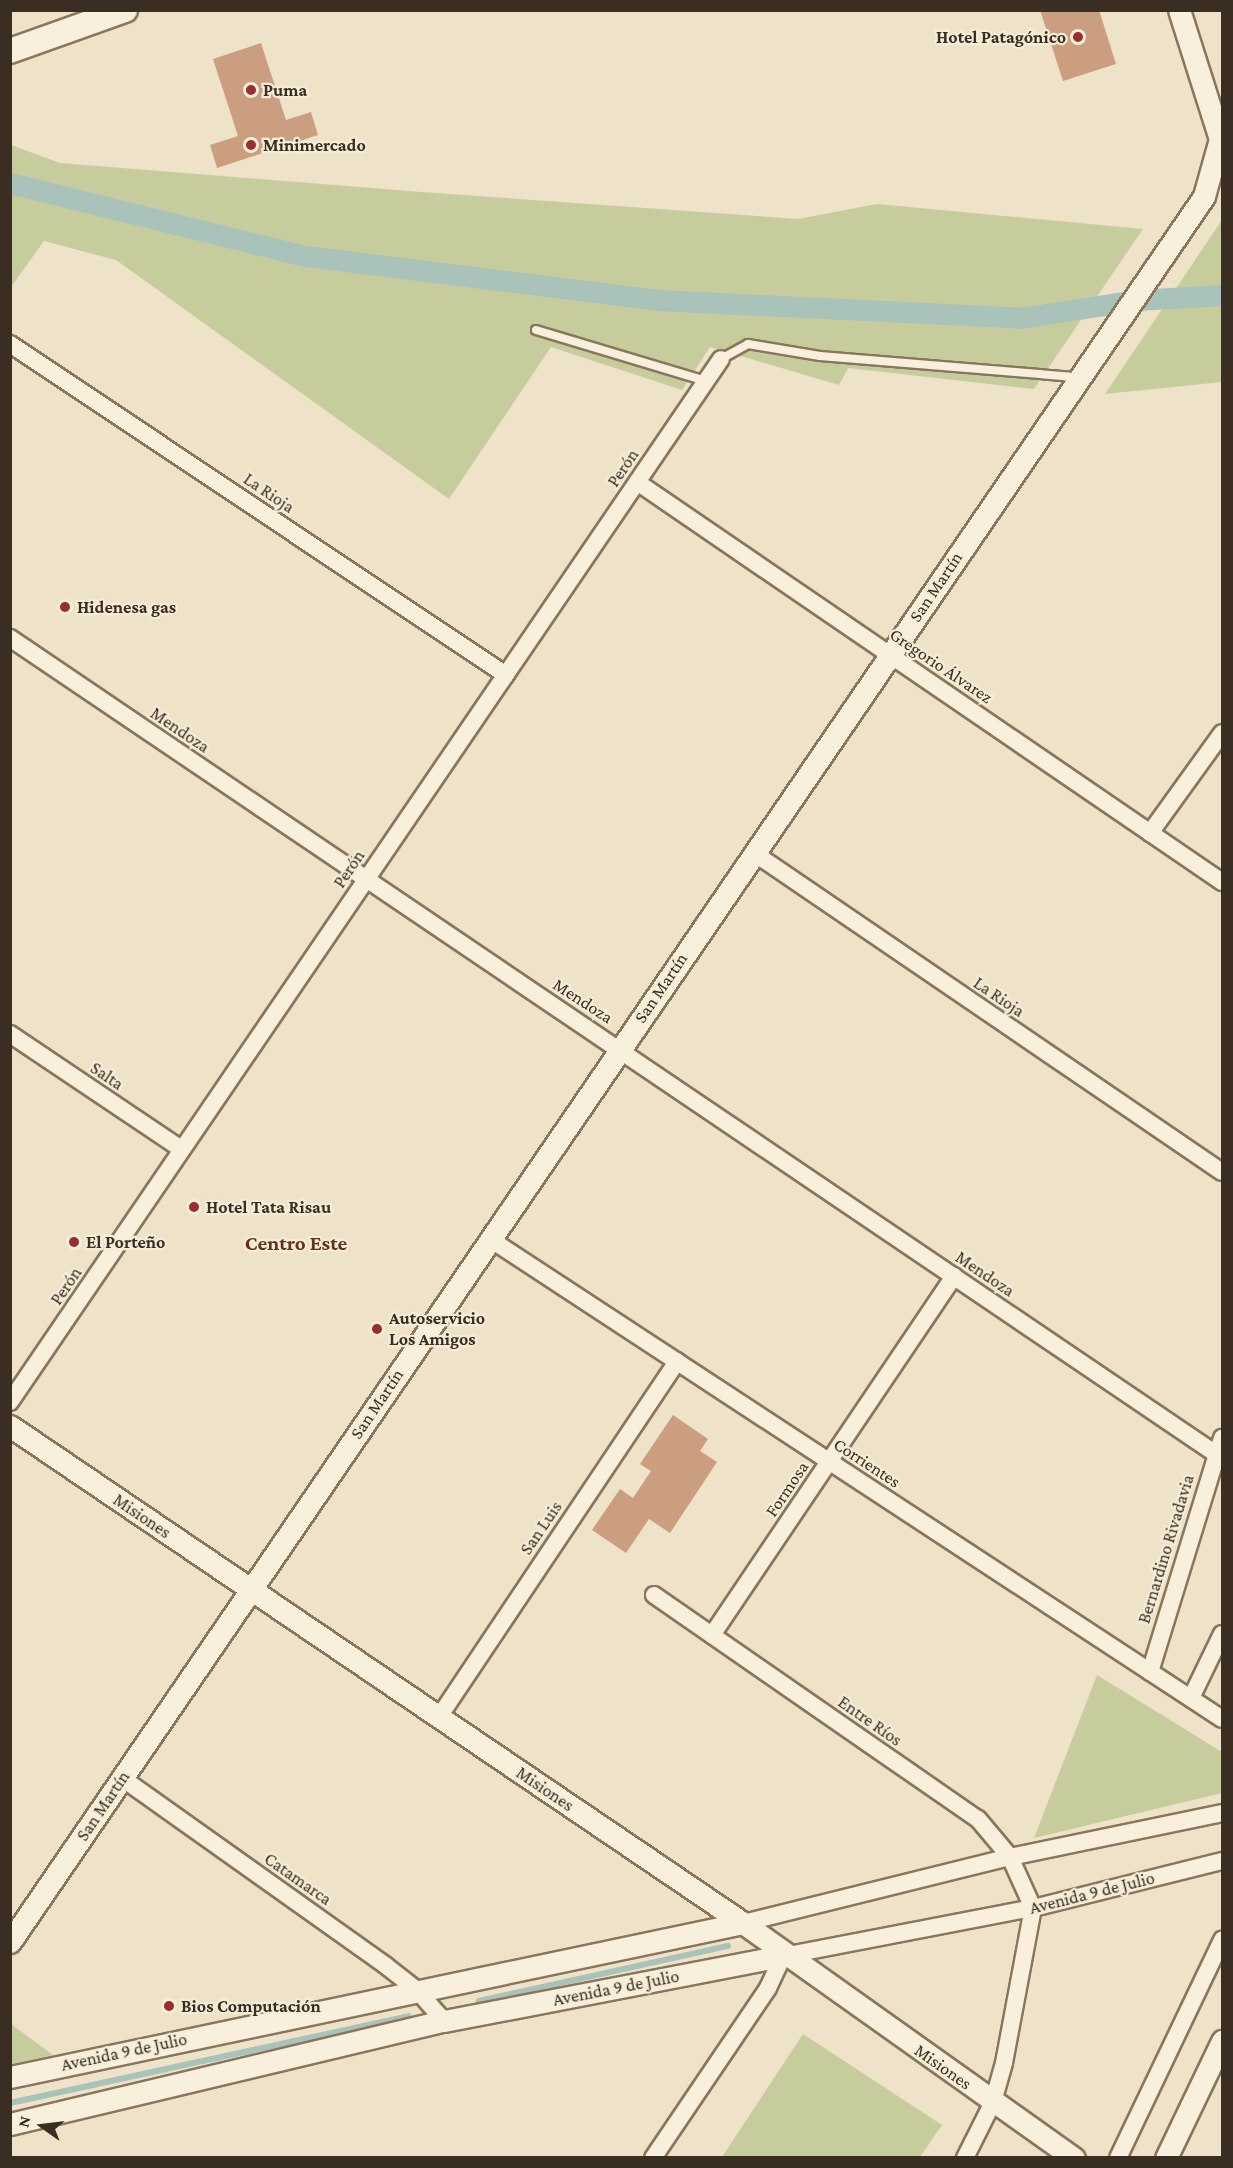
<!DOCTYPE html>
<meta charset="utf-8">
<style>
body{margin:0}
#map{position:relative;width:1233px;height:2168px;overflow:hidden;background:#eee2c8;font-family:"Crimson Pro",serif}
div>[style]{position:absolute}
.green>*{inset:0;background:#c7cc9c}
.stream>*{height:6px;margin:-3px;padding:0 3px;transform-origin:3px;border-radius:3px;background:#a9c2ba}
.canal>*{height:21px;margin:-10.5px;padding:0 10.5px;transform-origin:10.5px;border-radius:10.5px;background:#a9c2ba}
.building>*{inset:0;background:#cb9e7f}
.roads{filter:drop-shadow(2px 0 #8a755d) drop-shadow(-2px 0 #8a755d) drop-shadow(0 2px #8a755d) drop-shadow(0 -2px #8a755d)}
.service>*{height:8px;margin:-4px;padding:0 4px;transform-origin:4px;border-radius:4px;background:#f8f0dc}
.minor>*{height:16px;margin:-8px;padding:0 8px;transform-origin:8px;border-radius:8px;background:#f8f0dc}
.tertiary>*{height:21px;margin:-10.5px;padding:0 10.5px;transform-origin:10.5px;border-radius:10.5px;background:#f8f0dc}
.secondary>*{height:24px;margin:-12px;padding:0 12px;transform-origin:12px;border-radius:12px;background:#f8f0dc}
.dots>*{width:16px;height:16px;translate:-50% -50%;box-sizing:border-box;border:3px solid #f5edd8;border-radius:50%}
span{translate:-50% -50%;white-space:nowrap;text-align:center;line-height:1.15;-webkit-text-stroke:4.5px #f5edd8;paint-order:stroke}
.poi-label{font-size:18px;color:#3a2d21;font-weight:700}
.right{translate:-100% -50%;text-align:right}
.left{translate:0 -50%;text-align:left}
.street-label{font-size:18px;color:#3a2d21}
.quarter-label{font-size:21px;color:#662f21;font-weight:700}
.frame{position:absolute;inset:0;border:12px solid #3a2d21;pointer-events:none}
.north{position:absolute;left:12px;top:2096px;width:60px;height:60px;-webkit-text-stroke:4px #f5edd8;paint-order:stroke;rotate:284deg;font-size:16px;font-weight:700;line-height:24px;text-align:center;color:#3a2d21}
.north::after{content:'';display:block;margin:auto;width:21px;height:27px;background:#3a2d21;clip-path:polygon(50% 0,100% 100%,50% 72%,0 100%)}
</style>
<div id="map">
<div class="green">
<div style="clip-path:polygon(11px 145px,60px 163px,421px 192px,798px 219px,877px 204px,1143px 229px,1034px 389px,848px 368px,839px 385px,710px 347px,682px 390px,551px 347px,449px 499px,116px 260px,44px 241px,11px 287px)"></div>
<div style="clip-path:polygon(1222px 220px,1222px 382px,1105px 394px)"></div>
<div style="clip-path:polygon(1097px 1675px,1222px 1752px,1222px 1793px,1034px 1838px)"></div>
<div style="clip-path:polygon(11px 2024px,53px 2055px,11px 2064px)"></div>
<div style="clip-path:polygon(803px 2034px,942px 2125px,920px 2157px,722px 2157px)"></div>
</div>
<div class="stream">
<div style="left:479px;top:2001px;width:255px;rotate:-12.5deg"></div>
<div style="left:10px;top:2103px;width:408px;rotate:-12.3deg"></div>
</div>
<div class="canal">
<div style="left:10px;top:183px;width:305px;rotate:13.9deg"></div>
<div style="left:306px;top:256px;width:355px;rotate:7.1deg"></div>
<div style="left:658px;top:300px;width:363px;rotate:2.8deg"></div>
<div style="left:1021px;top:318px;width:116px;rotate:-8.9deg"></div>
<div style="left:1136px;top:300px;width:86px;rotate:-3.3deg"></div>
</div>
<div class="building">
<div style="clip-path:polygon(1040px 10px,1099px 10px,1116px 64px,1063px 81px)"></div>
<div style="clip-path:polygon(261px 43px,286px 120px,311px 112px,318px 135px,217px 168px,210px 145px,238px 136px,213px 59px)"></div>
<div style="clip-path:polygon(673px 1415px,708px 1439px,700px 1451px,717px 1462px,670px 1533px,649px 1519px,626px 1553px,592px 1530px,620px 1489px,633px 1498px,651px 1471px,640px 1464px)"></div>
</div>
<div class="roads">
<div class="service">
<div style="left:536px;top:330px;width:177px;rotate:16.7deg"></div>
<div style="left:721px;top:359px;width:31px;rotate:-29deg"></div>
<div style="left:748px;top:344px;width:73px;rotate:9.5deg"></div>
<div style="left:820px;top:356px;width:258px;rotate:4.7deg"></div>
</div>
<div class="minor">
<div style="left:10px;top:344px;width:596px;rotate:33.72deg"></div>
<div style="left:637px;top:482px;width:709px;rotate:34.36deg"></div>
<div style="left:10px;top:638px;width:1463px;rotate:34.08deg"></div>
<div style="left:1150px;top:833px;width:123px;rotate:-54.2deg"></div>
<div style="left:754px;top:853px;width:566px;rotate:34.28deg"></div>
<div style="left:10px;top:1034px;width:206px;rotate:33.9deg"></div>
<div style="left:490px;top:1239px;width:875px;rotate:33.25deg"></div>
<div style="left:10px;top:1402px;width:1262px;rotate:-55.72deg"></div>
<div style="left:654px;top:1595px;width:394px;rotate:34.7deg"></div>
<div style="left:978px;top:1819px;width:50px;rotate:49.9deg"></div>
<div style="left:1010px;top:1857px;width:56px;rotate:65.7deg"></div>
<div style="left:1033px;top:1908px;width:158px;rotate:100.6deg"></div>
<div style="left:1004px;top:2063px;width:41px;rotate:105.8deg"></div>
<div style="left:993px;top:2102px;width:63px;rotate:116.6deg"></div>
<div style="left:712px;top:1635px;width:433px;rotate:-56deg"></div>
<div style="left:1150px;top:1672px;width:245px;rotate:-72.9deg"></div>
<div style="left:1191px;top:1698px;width:71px;rotate:-64.2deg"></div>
<div style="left:439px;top:1717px;width:428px;rotate:-56.2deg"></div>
<div style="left:122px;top:1778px;width:323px;rotate:35.4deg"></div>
<div style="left:385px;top:1965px;width:39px;rotate:38deg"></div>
<div style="left:416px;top:1989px;width:43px;rotate:48.8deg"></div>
<div style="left:743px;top:1923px;width:275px;rotate:-13.9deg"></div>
<div style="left:1010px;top:1857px;width:217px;rotate:-11.7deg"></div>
<div style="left:653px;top:2158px;width:205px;rotate:-55.9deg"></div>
<div style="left:768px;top:1988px;width:35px;rotate:-65deg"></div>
<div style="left:783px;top:1956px;width:255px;rotate:-10.9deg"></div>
<div style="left:1033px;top:1908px;width:195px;rotate:-14deg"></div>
<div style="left:1118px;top:2158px;width:242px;rotate:-64.5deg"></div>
</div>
<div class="tertiary">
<div style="left:10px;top:1426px;width:886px;rotate:34.14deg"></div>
<div style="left:743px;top:1923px;width:406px;rotate:35.4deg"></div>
<div style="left:10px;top:1942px;width:2115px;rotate:-55.63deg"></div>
<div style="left:1204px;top:196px;width:59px;rotate:-74.3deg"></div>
<div style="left:1220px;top:139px;width:135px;rotate:-107.6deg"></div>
<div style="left:10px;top:2077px;width:749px;rotate:-11.87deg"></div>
<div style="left:10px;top:2124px;width:446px;rotate:-13.4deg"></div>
<div style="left:444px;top:2021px;width:345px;rotate:-10.9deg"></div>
<div style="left:1166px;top:2158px;width:130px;rotate:-64.4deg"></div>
</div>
<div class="secondary">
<div style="left:10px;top:51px;width:122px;rotate:-19.6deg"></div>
</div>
</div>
<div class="dots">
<div style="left:1078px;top:37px;background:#972f30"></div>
<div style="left:251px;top:90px;background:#972f30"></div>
<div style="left:251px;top:145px;background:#972f30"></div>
<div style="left:65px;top:607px;background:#972f30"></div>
<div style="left:194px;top:1207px;background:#972f30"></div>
<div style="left:74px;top:1242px;background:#972f30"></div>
<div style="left:377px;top:1329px;background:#972f30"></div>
<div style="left:169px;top:2006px;background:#972f30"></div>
</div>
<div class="poi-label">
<span class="right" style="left:1066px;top:37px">Hotel Patagónico</span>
<span class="left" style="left:263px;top:90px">Puma</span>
<span class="left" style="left:263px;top:145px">Minimercado</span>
<span class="left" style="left:77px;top:607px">Hidenesa gas</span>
<span class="left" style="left:206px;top:1207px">Hotel Tata Risau</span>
<span class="left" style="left:86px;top:1242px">El Porteño</span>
<span class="left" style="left:389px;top:1329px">Autoservicio<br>Los Amigos</span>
<span class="left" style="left:181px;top:2006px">Bios Computación</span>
</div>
<div class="street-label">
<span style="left:623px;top:468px;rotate:-56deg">Perón</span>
<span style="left:269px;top:493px;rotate:34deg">La Rioja</span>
<span style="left:936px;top:587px;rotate:-56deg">San Martín</span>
<span style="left:941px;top:666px;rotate:34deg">Gregorio Álvarez</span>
<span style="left:180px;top:730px;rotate:34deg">Mendoza</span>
<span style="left:349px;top:869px;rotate:-56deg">Perón</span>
<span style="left:661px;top:988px;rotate:-56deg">San Martín</span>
<span style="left:999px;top:997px;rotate:34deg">La Rioja</span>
<span style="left:583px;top:1001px;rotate:33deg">Mendoza</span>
<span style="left:107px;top:1076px;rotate:34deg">Salta</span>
<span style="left:985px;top:1274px;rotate:34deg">Mendoza</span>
<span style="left:66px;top:1286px;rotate:-56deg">Perón</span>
<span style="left:377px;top:1404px;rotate:-56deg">San Martín</span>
<span style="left:867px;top:1463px;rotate:33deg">Corrientes</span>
<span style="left:787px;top:1489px;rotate:-56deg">Formosa</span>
<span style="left:142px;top:1516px;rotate:34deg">Misiones</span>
<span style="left:541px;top:1528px;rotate:-56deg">San Luis</span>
<span style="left:1166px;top:1549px;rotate:-73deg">Bernardino Rivadavia</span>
<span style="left:870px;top:1721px;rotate:35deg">Entre Ríos</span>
<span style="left:545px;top:1789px;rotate:34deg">Misiones</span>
<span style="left:103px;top:1806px;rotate:-56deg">San Martín</span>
<span style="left:298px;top:1879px;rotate:35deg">Catamarca</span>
<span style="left:1092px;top:1893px;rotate:-14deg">Avenida 9 de Julio</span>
<span style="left:616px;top:1988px;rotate:-11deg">Avenida 9 de Julio</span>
<span style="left:124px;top:2052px;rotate:-12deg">Avenida 9 de Julio</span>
<span style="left:943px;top:2067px;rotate:35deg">Misiones</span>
</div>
<div class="quarter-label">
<span style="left:296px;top:1243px">Centro Este</span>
</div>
<div class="frame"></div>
<div class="north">N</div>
</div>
